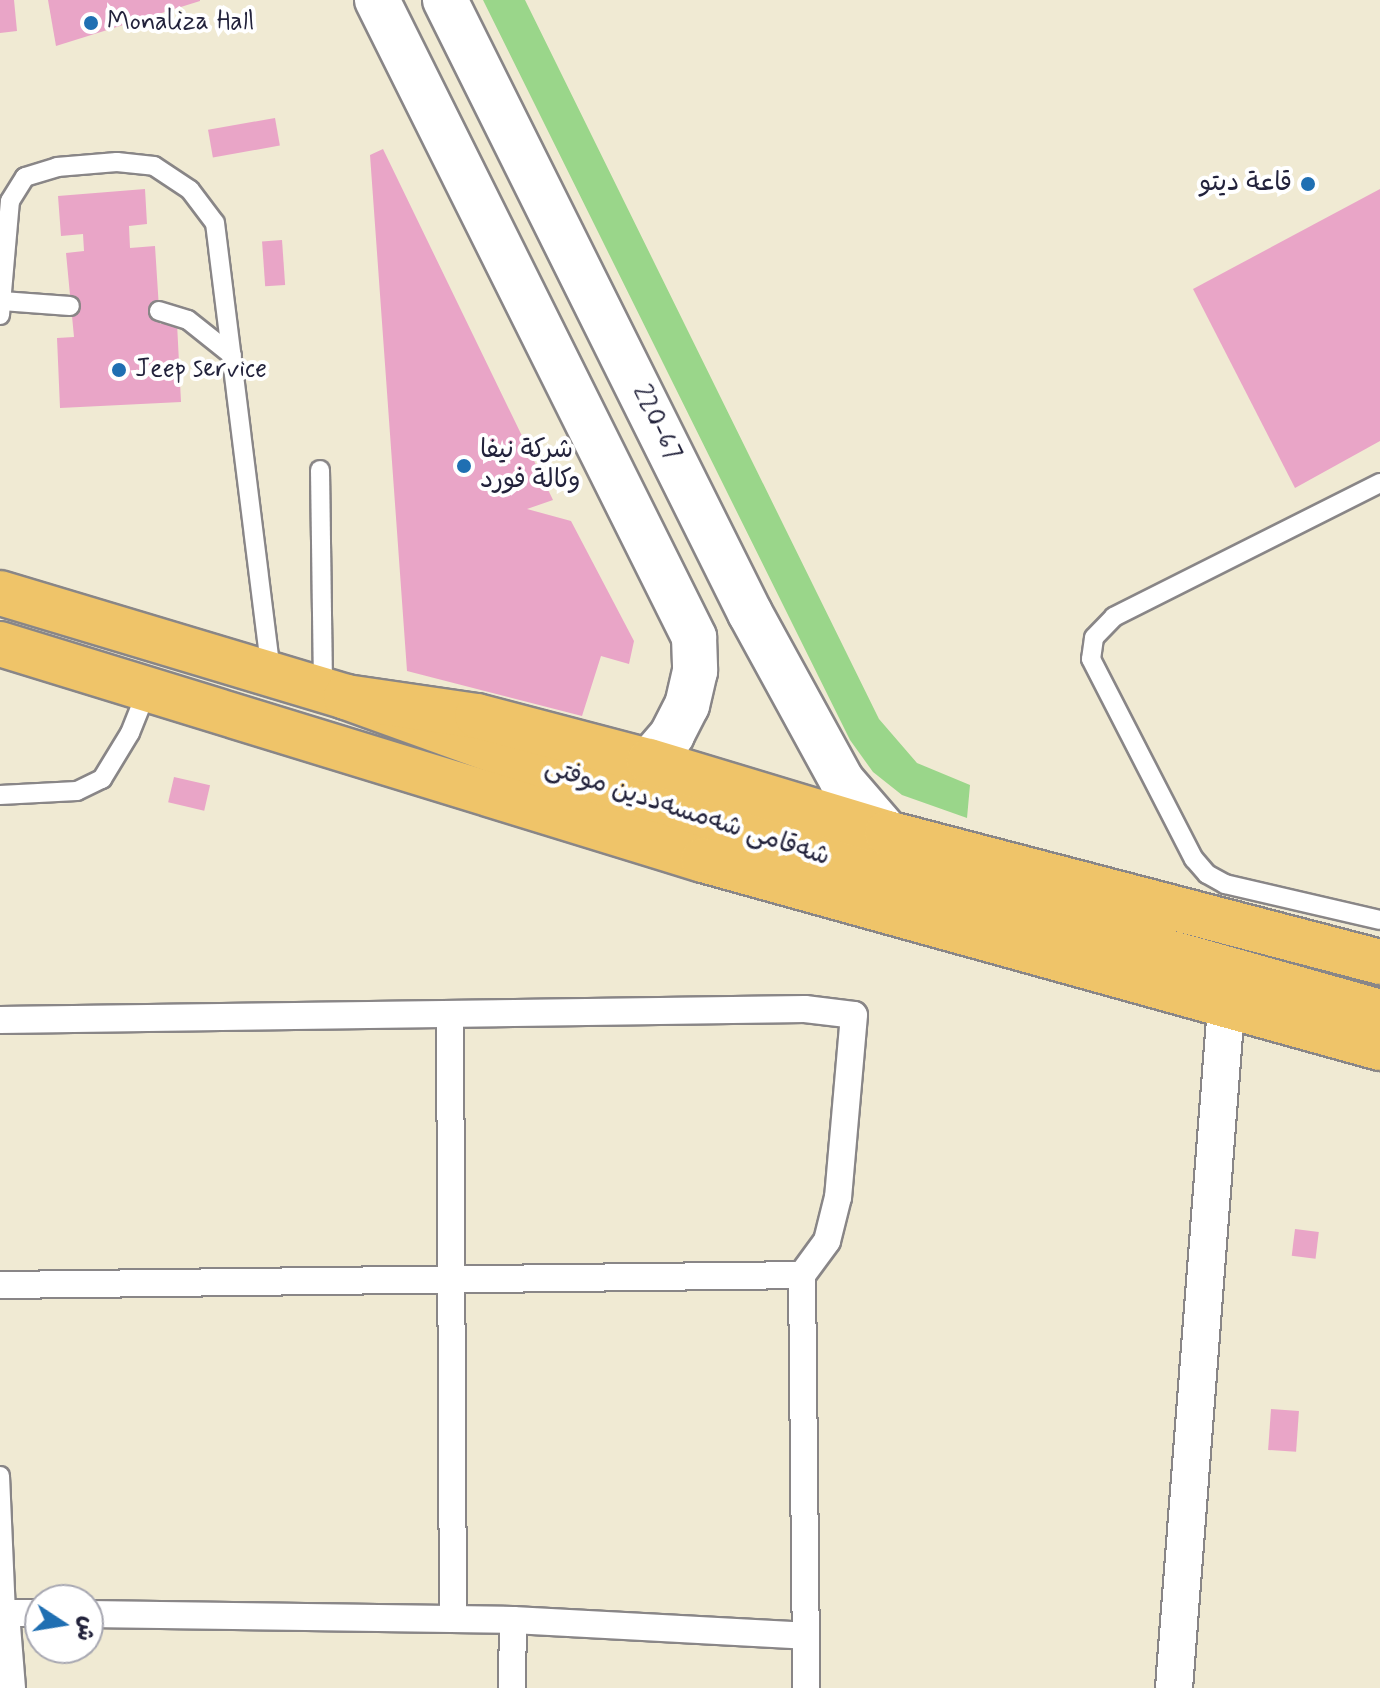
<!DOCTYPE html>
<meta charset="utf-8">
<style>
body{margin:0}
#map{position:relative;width:1380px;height:1688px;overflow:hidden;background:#f0ead3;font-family:Mynerve,"Playpen Sans Arabic",sans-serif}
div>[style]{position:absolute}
.green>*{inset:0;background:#9ad68a}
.building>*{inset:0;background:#e9a5c7;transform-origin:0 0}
.roads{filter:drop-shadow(2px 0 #898687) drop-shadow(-2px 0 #898687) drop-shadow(0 2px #898687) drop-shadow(0 -2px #898687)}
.service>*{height:18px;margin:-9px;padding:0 9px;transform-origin:9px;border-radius:9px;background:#fff}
.pedestrian>*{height:26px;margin:-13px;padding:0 13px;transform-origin:13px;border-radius:13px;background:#fff}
.minor>*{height:36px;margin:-18px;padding:0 18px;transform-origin:18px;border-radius:18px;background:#fff}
.tertiary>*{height:44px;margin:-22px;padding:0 22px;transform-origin:22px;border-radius:22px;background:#fff}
.primary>*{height:44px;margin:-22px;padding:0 22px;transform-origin:22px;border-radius:22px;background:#efc469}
.trunk>*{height:44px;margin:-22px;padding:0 22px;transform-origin:22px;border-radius:22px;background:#efc469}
.dots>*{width:22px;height:22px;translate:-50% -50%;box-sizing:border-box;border:4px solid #fff;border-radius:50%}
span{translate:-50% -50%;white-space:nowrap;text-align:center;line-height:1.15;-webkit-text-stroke:8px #fff;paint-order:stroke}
.poi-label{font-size:26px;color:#22223b}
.left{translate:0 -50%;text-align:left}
.right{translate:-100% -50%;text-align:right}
.street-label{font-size:26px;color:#22223b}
.north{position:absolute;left:24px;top:1584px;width:80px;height:80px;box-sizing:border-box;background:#fff;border:2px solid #a7a7b1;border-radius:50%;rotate:102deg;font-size:22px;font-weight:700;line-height:32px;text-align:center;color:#22223b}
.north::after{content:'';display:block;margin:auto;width:28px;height:36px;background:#1f6fb2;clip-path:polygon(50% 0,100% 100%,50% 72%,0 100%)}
</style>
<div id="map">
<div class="green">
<div style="clip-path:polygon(483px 0,525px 0,879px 719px,917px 763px,970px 785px,967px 818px,902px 795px,873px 772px,850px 740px)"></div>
</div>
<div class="building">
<div style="clip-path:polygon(0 0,14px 0,17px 31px,0 33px)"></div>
<div style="clip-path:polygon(48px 0,200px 0,200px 1px,56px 46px)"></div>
<div style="left:275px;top:118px;width:28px;height:68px;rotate:80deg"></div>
<div style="clip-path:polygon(383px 149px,553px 500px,527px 509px,571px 521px,634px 641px,629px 664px,601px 656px,582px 716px,407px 671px,370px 155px)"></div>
<div style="clip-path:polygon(145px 189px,147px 224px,129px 226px,130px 248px,155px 246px,160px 324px,177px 323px,181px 402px,60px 408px,57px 338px,74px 337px,66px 253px,84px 251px,83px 234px,61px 236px,58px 196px)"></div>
<div style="clip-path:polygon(1380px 189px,1380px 441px,1295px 488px,1193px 289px)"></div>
<div style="left:282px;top:240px;width:45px;height:20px;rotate:86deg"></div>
<div style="left:174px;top:777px;width:37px;height:26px;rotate:13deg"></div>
<div style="left:1295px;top:1229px;width:24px;height:27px;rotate:7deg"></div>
<div style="left:1271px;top:1409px;width:28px;height:41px;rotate:4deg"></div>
</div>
<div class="roads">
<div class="service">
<div style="left:2px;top:301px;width:68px;rotate:4.2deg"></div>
<div style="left:159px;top:311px;width:30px;rotate:17deg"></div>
<div style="left:188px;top:320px;width:56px;rotate:38.5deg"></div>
<div style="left:0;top:315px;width:114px;rotate:-85deg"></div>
<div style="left:10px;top:201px;width:28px;rotate:-58deg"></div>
<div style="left:25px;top:177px;width:34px;rotate:-17deg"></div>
<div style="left:57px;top:167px;width:60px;rotate:-4.8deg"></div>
<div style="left:117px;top:162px;width:37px;rotate:6deg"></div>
<div style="left:154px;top:166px;width:43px;rotate:33.7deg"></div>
<div style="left:190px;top:190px;width:41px;rotate:52.9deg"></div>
<div style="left:215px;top:223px;width:454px;rotate:82.9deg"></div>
<div style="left:320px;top:470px;width:220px;rotate:89.2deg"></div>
<div style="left:1380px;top:483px;width:298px;rotate:153.3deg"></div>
<div style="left:1114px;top:617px;width:29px;rotate:134deg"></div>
<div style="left:1094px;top:638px;width:21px;rotate:98deg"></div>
<div style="left:1091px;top:659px;width:225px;rotate:62.8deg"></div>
<div style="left:1194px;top:859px;width:20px;rotate:49deg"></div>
<div style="left:1207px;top:874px;width:21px;rotate:29deg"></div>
<div style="left:1225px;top:884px;width:159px;rotate:13.1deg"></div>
<div style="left:0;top:795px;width:77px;rotate:-3deg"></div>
<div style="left:77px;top:791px;width:28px;rotate:-26deg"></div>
<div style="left:102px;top:779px;width:54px;rotate:-58.7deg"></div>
<div style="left:130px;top:733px;width:48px;rotate:-68.2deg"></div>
<div style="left:0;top:1476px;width:137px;rotate:87.5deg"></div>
<div style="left:6px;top:1613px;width:6px;rotate:180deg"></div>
</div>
<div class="pedestrian">
<div style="left:450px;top:1014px;width:605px;rotate:89.72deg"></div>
<div style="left:0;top:1020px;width:805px;rotate:-0.78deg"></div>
<div style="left:805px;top:1009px;width:49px;rotate:7deg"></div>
<div style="left:854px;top:1015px;width:183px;rotate:95deg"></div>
<div style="left:838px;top:1197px;width:45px;rotate:104deg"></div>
<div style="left:827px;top:1241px;width:42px;rotate:126.3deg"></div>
<div style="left:802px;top:1275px;width:413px;rotate:89.4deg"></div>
<div style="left:0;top:1285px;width:802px;rotate:-0.71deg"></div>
<div style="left:88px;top:1614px;width:425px;rotate:0.8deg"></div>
<div style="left:513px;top:1620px;width:293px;rotate:3.1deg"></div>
<div style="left:12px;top:1688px;width:75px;rotate:-94.6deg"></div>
<div style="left:6px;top:1613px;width:34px"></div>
<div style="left:512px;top:1688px;width:68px;rotate:-89.2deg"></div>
</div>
<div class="minor">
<div style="left:1174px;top:1688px;width:683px;rotate:-85.63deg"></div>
</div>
<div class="tertiary">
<div style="left:377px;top:0;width:712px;rotate:63.54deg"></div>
<div style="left:694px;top:637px;width:34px;rotate:88deg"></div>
<div style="left:695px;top:671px;width:35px;rotate:103deg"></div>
<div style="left:687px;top:705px;width:34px;rotate:117deg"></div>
<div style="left:672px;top:735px;width:35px;rotate:131deg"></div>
<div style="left:445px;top:0;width:685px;rotate:63.55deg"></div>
<div style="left:750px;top:613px;width:192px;rotate:61.3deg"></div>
<div style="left:842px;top:781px;width:69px;rotate:49.1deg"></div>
</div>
<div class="primary">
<div style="left:0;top:593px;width:361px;rotate:16.7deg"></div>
<div style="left:346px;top:697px;width:306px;rotate:19.9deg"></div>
<div style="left:634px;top:801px;width:775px;rotate:15.79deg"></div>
<div style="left:0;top:644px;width:735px;rotate:17.08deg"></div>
<div style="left:703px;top:860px;width:703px;rotate:15.52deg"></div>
</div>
<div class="trunk">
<div style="left:346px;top:697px;width:132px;rotate:8.3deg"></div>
<div style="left:477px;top:716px;width:178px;rotate:14.7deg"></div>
<div style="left:649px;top:761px;width:249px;rotate:16.8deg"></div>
<div style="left:887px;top:833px;width:510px;rotate:14.66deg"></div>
</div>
</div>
<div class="dots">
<div style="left:91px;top:23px;background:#1f6fb2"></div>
<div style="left:1308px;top:184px;background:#1f6fb2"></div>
<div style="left:119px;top:370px;background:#1f6fb2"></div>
<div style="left:464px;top:466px;background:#1f6fb2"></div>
</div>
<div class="poi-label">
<span class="left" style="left:107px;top:23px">Monaliza Hall</span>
<span class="right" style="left:1292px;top:184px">قاعة ديتو</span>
<span class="left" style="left:135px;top:370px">Jeep service</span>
<span class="left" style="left:480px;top:466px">شركة نيفا<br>وكالة فورد</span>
</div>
<div class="street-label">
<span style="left:656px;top:423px;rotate:64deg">220-67</span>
<span style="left:687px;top:813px;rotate:18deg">شەقامی شەمسەددین موفتی</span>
</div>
<div class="north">ش</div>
</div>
